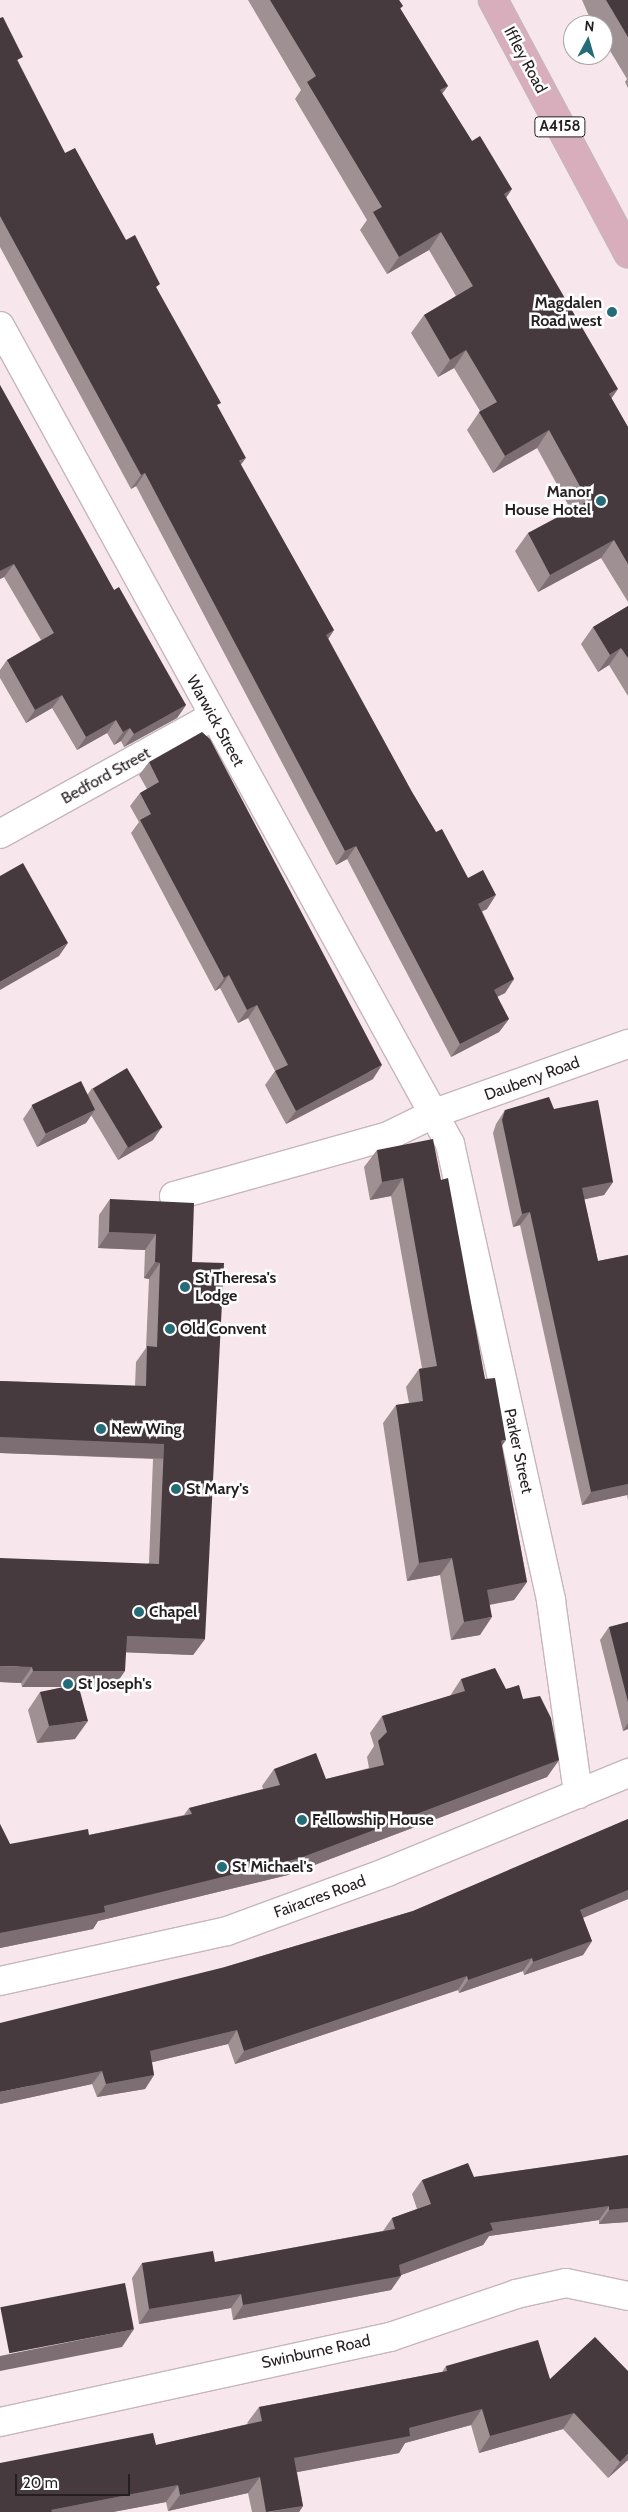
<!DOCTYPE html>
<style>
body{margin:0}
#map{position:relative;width:628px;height:2512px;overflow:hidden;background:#f7e6eb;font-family:Cabin,sans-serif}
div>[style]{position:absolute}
.roads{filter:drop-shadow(1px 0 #c7b6bb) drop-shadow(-1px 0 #c7b6bb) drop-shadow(0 1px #c7b6bb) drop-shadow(0 -1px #c7b6bb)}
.minor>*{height:28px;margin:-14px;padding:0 14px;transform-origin:14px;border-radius:14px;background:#fff}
.major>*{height:28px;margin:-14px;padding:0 14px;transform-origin:14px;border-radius:14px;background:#d9aebc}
.wall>*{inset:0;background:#9f9094}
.shaded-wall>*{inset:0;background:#7c6e72;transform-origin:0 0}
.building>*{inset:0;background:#473a3e;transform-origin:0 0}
.dots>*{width:14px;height:14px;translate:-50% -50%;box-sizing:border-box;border:2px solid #fff;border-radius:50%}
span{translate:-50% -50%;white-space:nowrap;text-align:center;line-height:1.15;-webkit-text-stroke:5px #fff;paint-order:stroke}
.shield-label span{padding:1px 4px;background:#fff;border:1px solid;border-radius:4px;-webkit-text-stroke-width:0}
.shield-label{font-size:15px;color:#251f21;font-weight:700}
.street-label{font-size:16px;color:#251f21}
.poi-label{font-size:16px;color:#251f21;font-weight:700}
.right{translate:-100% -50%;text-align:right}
.left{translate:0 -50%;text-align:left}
.north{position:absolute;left:563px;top:15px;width:50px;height:50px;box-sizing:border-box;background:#fff;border:1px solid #a8a5a6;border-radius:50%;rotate:6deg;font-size:14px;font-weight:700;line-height:20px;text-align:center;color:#251f21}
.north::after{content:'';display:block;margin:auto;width:18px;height:22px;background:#246d78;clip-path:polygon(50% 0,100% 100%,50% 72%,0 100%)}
.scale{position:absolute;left:15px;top:2474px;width:115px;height:22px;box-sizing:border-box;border:2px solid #251f21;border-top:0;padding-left:6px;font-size:15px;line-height:18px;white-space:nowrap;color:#251f21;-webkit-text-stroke:4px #fff;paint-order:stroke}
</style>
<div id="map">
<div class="roads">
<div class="minor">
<div style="left:0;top:326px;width:934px;rotate:61.18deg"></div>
<div style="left:450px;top:1144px;width:468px;rotate:77.5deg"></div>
<div style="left:551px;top:1601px;width:195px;rotate:82deg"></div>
<div style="left:0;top:834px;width:242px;rotate:-28.9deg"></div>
<div style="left:174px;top:1196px;width:220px;rotate:-15.6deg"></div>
<div style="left:386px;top:1137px;width:55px;rotate:-26.1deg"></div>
<div style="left:435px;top:1113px;width:205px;rotate:-19.7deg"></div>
<div style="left:0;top:1981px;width:232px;rotate:-12.4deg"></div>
<div style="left:227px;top:1931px;width:171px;rotate:-20.2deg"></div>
<div style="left:387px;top:1872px;width:261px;rotate:-22.3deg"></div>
<div style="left:0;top:2422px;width:399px;rotate:-12.3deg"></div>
<div style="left:390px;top:2337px;width:133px;rotate:-18.8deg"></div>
<div style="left:516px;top:2294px;width:51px;rotate:-12.4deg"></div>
<div style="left:566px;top:2283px;width:63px;rotate:11.8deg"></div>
</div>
<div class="major">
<div style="left:493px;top:0;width:287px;rotate:61.9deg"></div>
</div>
</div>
<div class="wall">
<div style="clip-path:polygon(248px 0,399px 0,403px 6px,400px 9px,448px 86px,442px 93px,472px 141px,512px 189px,506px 197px,612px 399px,628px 427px,628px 602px,601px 558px,538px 592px,515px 551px,528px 533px,571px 510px,537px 448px,493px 473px,467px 430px,480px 411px,454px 368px,438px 377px,411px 333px,424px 315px,456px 296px,429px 250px,387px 274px,360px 230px,367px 220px,295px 99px,301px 90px)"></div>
<div style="clip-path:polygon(582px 0,628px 0,628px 88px,625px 82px,627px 79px,603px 39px,603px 25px,594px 25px,589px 16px)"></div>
<div style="clip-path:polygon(0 18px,19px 63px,65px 153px,126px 240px,157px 289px,218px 407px,240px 465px,334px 630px,328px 638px,412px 792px,436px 832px,468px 878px,487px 909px,482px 911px,514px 979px,505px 993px,497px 997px,509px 1019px,499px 1032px,451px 1057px,347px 859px,336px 865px,136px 486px,131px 489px,0 247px)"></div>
<div style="clip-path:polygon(0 385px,114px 590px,186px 705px,177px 718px,124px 747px,121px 741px,114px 745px,107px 733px,77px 750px,52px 708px,26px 723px,0 678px,0 670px,7px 660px,41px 640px,4px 577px,0 579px)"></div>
<div style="clip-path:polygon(628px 606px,628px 696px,609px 665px,598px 672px,581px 644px,593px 627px)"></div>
<div style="clip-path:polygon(149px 762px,373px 1079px,286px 1124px,265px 1085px,275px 1071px,248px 1018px,238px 1023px,220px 988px,215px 991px,131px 833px,139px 822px,130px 806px,140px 793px,147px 789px,139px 775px)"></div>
<div style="clip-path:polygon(92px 1088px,153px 1140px,118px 1160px,91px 1115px,86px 1123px,37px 1147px,23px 1119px,32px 1106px,88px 1094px)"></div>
<div style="clip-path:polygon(554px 1109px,613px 1182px,604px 1195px,584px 1199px,598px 1261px,628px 1255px,628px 1500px,627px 1495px,582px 1505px,520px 1225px,513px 1227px,493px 1133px,496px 1124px,505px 1110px)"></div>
<div style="clip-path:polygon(377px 1150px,441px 1180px,485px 1379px,502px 1446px,527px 1582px,514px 1600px,490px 1605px,480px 1635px,451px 1640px,440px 1575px,407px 1581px,383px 1423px,396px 1405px,409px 1403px,406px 1387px,419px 1369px,422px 1368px,391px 1196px,370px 1200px,364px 1167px)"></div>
<div style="clip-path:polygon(110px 1199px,192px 1262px,205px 1639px,193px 1655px,126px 1652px,114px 1687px,79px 1687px,75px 1739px,37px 1743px,28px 1710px,40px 1692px,66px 1687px,22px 1687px,21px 1683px,0 1682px,149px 1563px,153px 1459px,0 1453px,0 1381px,135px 1386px,136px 1362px,146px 1348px,149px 1279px,144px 1278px,145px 1250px,98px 1248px,99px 1215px)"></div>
<div style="clip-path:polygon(628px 1622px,628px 1729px,623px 1731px,600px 1640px,609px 1627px)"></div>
<div style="clip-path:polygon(461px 1679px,506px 1689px,523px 1699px,559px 1760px,547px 1777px,288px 1875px,98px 1921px,93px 1929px,0 1948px,0 1824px,10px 1844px,89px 1835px,184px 1815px,189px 1808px,263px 1789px,262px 1786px,274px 1769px,326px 1779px,369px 1768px,367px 1757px,374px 1746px,370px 1733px,382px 1716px,450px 1696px)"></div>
<div style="clip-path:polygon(628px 1819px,628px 1899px,583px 1918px,592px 1941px,583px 1955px,524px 1975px,523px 1971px,459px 1993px,458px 1990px,235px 2064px,228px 2044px,152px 2062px,154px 2075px,145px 2089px,97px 2097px,92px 2084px,0 2104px,225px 1967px,413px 1911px)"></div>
<div style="clip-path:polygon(628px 2155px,628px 2222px,599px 2224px,599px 2220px,489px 2236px,483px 2245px,401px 2275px,391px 2290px,233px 2320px,231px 2308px,139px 2324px,132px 2278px,142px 2263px,215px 2262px,383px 2231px,392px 2218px,417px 2209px,412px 2194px,422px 2180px,474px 2177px)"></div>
<div style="clip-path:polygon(446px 2366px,550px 2379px,628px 2460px,608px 2478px,563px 2429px,479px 2453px,471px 2425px,405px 2443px,399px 2453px,297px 2472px,303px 2506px,299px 2512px,252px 2512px,248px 2493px,168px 2511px,166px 2502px,113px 2512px,0 2512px,156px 2445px,248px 2424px,247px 2423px,259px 2407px,442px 2372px)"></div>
</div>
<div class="shaded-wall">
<div style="clip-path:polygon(448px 86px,435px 103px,440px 90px)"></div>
<div style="clip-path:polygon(512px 189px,500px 207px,504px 194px)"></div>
<div style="clip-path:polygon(441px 232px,429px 250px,387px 274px,399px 257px)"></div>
<div style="clip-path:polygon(466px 350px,454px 368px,438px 377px,450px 360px)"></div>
<div style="clip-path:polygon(618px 389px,606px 406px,609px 394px)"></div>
<div style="clip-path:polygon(549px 430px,537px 448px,493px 473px,505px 456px)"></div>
<div style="clip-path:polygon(246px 458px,236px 471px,239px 461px)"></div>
<div style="clip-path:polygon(145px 473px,136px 486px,131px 489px,141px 475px)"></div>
<div style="clip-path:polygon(614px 540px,601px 558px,538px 592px,550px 575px)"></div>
<div style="clip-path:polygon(14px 564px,4px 577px,0 579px,0 571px)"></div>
<div style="clip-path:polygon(334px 630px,325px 644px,326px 635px)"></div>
<div style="clip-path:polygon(621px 648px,609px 665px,598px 672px,610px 655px)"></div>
<div style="clip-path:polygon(62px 695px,52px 708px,26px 723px,35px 710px)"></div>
<div style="clip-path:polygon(186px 705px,177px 718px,124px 747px,134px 734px)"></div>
<div style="clip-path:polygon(116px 720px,107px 733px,77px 750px,86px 737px)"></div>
<div style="clip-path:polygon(130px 728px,121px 741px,114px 745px,123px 732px)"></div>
<div style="clip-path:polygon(356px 846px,347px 859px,336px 865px,345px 851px)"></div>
<div style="clip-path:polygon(496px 895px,487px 909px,469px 918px,478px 904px)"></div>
<div style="clip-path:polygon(68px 943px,59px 956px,0 990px,0 982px)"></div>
<div style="clip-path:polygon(229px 975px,220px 988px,215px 991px,224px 978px)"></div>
<div style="clip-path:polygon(514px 979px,505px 993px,484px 1003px,494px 990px)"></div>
<div style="clip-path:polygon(257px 1005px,248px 1018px,238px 1023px,247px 1010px)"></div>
<div style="clip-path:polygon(509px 1019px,499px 1032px,451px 1057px,460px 1044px)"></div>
<div style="clip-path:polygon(382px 1065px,373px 1079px,286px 1124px,296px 1111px)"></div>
<div style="clip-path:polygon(95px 1110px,86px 1123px,37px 1147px,46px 1134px)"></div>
<div style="clip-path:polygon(162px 1127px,153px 1140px,118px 1160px,127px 1147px)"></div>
<div style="clip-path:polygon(403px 1178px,391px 1196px,370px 1200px,382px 1182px)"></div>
<div style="clip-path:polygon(613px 1182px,604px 1195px,573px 1202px,582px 1188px)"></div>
<div style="clip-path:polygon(530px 1212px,520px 1225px,513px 1227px,522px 1214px)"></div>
<div style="clip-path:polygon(109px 1232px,156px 1234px,145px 1250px,98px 1248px)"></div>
<div style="clip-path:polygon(155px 1262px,160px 1263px,149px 1279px,144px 1278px)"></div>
<div style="left:0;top:1437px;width:164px;height:16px;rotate:2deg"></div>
<div style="clip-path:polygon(506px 1440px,494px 1457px,501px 1441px)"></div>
<div style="clip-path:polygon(628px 1484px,628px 1494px,627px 1495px,582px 1505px,591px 1492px)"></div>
<div style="clip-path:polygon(452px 1558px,440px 1575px,407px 1581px,419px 1563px)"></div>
<div style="clip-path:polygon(527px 1582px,514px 1600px,475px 1607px,487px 1590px)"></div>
<div style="clip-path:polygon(492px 1617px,480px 1635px,451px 1640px,464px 1622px)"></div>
<div style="clip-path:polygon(127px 1636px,205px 1639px,193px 1655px,116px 1652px)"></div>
<div style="clip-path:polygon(0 1666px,32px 1667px,21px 1683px,0 1682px)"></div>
<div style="clip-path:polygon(33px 1671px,125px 1671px,114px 1687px,22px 1687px)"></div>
<div style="clip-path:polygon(88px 1721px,75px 1739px,37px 1743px,49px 1726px)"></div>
<div style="clip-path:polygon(628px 1723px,628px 1729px,623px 1731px)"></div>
<div style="clip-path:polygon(559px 1760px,547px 1777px,288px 1875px,98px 1921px,93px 1929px,0 1948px,0 1933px,104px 1906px)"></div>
<div style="clip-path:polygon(628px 1890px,628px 1899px,570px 1923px,580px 1910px)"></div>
<div style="clip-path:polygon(592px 1941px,583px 1955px,524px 1975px,533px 1962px)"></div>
<div style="clip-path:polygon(532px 1958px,523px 1971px,459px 1993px,468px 1980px)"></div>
<div style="clip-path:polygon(467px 1976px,458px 1990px,235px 2064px,244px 2051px)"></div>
<div style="clip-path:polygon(237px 2030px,228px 2044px,141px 2065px,150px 2051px)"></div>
<div style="clip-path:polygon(102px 2071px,92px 2084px,0 2104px,0 2092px)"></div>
<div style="clip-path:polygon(154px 2075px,145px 2089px,97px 2097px,106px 2084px)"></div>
<div style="clip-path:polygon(609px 2206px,599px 2220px,489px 2236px,483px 2245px,396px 2277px,401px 2276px,391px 2290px,233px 2320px,243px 2305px,399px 2265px,490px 2223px)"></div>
<div style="clip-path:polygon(628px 2208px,628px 2222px,599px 2224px,609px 2210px)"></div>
<div style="clip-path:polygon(241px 2294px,231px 2308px,139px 2324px,149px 2309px)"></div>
<div style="clip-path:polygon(134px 2329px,122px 2347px,0 2371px,0 2356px)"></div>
<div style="clip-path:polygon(482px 2409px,471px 2425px,405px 2443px,399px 2453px,282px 2475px,294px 2458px)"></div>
<div style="clip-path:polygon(574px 2413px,563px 2429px,479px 2453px,490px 2436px)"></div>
<div style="clip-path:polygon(628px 2454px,628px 2460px,608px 2478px,620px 2462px)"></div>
<div style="clip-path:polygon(260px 2477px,248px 2493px,168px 2511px,180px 2495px)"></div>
<div style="clip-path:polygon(178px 2485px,166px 2502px,113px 2512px,50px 2512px,51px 2510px)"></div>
<div style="clip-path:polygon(303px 2506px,299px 2512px,270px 2512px)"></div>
</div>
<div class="building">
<div style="clip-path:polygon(270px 0,399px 0,403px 6px,400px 8px,448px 86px,440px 90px,472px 141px,480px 136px,512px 189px,504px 194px,618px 389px,609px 394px,628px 427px,628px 564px,614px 540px,550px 575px,528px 533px,588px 501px,549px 430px,505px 456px,479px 412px,497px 402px,466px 350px,450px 360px,424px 315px,473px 286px,441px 232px,399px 257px,373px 212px,382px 207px,307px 82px,316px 76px)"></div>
<div style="clip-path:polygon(606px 0,628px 0,628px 37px)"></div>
<div style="clip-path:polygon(3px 17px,23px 57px,17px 60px,65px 153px,75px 148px,126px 240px,135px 235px,160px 284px,156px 287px,221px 403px,217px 405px,246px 458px,239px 461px,334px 630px,326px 635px,412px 792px,436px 832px,442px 829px,468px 878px,483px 870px,496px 895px,478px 904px,514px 979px,494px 990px,509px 1019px,460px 1044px,356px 846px,345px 851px,145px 473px,141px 475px,0 216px,0 18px)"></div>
<div style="clip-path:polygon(0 385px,114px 590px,119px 587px,186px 705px,134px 734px,130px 728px,123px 732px,116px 720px,86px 737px,62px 695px,35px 710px,7px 660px,54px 633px,14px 564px,0 571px)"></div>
<div style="clip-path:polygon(628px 606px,628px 658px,621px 648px,610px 655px,593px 627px)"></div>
<div style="clip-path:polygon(202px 732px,210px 739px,382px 1065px,296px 1111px,275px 1071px,288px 1065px,257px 1005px,247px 1010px,229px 975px,224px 978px,140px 820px,151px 814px,140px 793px,159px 782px,149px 762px)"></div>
<div style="clip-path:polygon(23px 863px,68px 943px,0 982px,0 876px)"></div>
<div style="left:127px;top:1068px;width:69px;height:40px;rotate:59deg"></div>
<div style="left:81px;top:1081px;width:32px;height:55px;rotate:64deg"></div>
<div style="clip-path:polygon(549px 1097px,554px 1109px,598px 1100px,613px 1182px,582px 1188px,598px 1261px,628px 1255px,628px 1484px,591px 1492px,530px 1212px,522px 1214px,502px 1120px,505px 1110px)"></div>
<div style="clip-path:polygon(433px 1139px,441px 1180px,448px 1178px,485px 1379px,495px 1378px,506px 1440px,501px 1441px,527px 1582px,487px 1590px,492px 1617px,464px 1622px,452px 1558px,419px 1563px,396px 1405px,423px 1401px,419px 1369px,437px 1366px,403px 1178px,382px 1182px,377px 1150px)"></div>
<div style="clip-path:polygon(110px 1199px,194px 1203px,192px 1262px,224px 1263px,205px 1639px,127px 1636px,125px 1671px,33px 1671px,32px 1667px,0 1666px,0 1558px,159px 1564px,164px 1444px,0 1437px,0 1381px,146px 1386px,147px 1346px,157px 1347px,160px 1263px,155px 1262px,156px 1234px,109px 1232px)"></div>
<div style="clip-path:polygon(628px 1622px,628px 1702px,609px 1627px)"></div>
<div style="clip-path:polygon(495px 1668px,506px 1689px,519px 1685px,523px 1699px,540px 1696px,551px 1718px,559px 1760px,300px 1858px,104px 1906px,105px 1912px,0 1933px,0 1824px,10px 1844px,88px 1829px,89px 1835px,192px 1814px,189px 1808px,280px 1785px,274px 1769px,316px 1753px,326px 1779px,384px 1765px,378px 1741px,387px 1732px,382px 1716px,465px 1691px,461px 1679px)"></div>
<div style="clip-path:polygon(78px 1684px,88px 1721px,49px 1726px,40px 1692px)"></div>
<div style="clip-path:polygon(628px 1819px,628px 1890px,580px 1910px,592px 1941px,533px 1962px,532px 1958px,468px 1980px,467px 1976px,244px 2051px,237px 2030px,150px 2051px,154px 2075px,106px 2084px,102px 2071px,0 2092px,0 2023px,225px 1967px,413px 1911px)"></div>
<div style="clip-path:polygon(628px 2155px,628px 2208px,609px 2210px,609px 2206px,490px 2223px,493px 2230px,399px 2265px,401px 2276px,243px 2305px,241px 2294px,149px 2309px,142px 2263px,213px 2251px,215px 2262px,395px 2229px,392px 2218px,431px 2204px,422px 2180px,468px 2163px,474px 2177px)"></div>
<div style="left:125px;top:2283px;width:47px;height:127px;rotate:79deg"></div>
<div style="clip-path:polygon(595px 2337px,628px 2371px,628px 2454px,620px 2462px,574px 2413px,490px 2436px,482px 2409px,409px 2428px,410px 2436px,294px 2458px,303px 2506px,266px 2512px,260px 2477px,180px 2495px,178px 2485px,51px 2510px,52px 2512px,0 2512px,0 2463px,153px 2433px,156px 2445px,262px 2421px,259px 2407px,447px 2371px,446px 2366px,538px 2340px,550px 2379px)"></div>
</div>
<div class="dots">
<div style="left:612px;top:312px;background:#246d78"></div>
<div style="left:601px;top:501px;background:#246d78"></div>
<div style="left:185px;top:1287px;background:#246d78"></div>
<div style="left:170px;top:1329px;background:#246d78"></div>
<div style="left:101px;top:1429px;background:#246d78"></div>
<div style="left:176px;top:1489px;background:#246d78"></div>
<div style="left:139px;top:1612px;background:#246d78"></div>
<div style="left:68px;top:1684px;background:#246d78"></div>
<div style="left:302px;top:1820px;background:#246d78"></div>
<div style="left:222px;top:1867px;background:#246d78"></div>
</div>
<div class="shield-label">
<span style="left:560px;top:127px">A4158</span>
</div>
<div class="street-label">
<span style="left:525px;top:60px;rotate:62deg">Iffley Road</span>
<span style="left:215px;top:721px;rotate:61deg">Warwick Street</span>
<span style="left:106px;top:776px;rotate:-29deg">Bedford Street</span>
<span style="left:532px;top:1079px;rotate:-20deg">Daubeny Road</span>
<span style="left:518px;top:1451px;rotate:78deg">Parker Street</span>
<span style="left:320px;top:1897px;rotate:-20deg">Fairacres Road</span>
<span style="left:316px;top:2352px;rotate:-12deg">Swinburne Road</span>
</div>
<div class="poi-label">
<span class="right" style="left:602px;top:312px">Magdalen<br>Road west</span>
<span class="right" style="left:591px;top:501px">Manor<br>House Hotel</span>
<span class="left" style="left:195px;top:1287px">St Theresa's<br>Lodge</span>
<span class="left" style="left:180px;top:1329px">Old Convent</span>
<span class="left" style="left:111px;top:1429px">New Wing</span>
<span class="left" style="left:186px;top:1489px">St Mary's</span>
<span class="left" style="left:149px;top:1612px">Chapel</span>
<span class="left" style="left:78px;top:1684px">St Joseph's</span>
<span class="left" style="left:312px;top:1820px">Fellowship House</span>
<span class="left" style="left:232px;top:1867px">St Michael's</span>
</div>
<div class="north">N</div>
<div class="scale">20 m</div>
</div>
